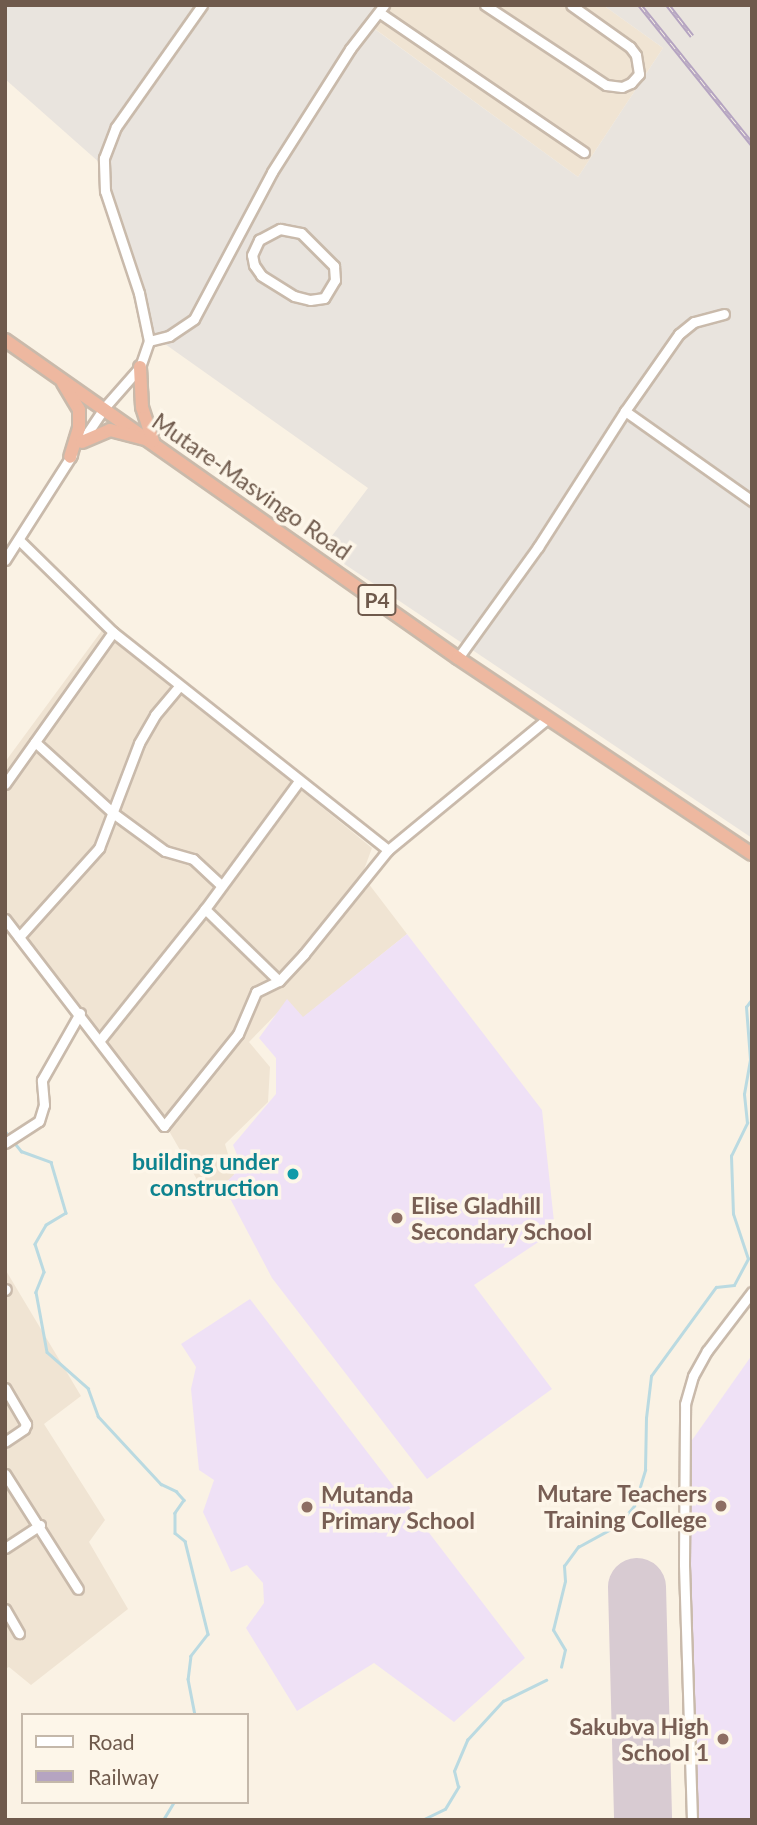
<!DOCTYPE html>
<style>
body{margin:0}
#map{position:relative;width:757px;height:1825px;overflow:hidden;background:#faf2e4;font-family:Lato,sans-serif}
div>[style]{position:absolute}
.residential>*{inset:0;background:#f0e4d3}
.industrial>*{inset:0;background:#e9e4de}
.education>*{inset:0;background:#efe1f6}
.stream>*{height:2.5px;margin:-1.25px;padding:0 1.25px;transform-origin:1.25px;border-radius:1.25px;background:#badae1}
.runway>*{height:58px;margin:-29px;padding:0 29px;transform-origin:29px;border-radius:29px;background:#d8cbd2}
.roads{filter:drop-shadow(2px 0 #c9baab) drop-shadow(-2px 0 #c9baab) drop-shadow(0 2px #c9baab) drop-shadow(0 -2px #c9baab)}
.minor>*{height:9px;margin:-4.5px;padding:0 4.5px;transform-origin:4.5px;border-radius:4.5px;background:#fff}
.highway>*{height:12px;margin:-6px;padding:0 6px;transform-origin:6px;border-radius:6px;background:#eeb8a0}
.rail>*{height:5px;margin-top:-2.5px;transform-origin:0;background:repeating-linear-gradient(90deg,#fdf6e9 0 8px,#b5a4c1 0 16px);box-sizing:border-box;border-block:2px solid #b5a4c1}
.dots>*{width:19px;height:19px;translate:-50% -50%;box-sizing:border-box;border:4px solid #fdf6e9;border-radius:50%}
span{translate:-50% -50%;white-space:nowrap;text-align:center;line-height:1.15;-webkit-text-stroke:7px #fdf6e9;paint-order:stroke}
.shield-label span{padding:2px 5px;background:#fdf6e9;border:2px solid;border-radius:5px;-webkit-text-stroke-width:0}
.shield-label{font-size:21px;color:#6f5a4c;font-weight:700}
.street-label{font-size:23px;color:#6f5a4c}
.culture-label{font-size:23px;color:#0d838f;font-weight:700}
.right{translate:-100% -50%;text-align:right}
.education-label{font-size:23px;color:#785e54;font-weight:700}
.left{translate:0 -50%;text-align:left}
.frame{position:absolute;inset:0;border:7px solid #6f5a4c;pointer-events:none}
.legend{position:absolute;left:21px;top:1713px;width:228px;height:91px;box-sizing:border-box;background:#fdf6e9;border:2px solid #c4b8aa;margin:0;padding:9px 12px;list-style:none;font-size:21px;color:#6f5a4c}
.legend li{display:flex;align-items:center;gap:14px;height:35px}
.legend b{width:35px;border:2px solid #c4b8aa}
</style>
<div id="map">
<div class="residential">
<div style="clip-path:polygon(375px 5px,603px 5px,663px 48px,578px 177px,364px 21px)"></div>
<div style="clip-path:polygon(103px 629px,372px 848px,362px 875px,407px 934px,295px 1024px,282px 1008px,249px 1042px,270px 1067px,268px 1102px,225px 1144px,235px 1178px,207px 1197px,161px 1117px,5px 913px,5px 762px)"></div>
<div style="clip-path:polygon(5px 1269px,81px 1396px,44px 1424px,105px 1520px,89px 1542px,128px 1609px,31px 1685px,9px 1667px,5px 1669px)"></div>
</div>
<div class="industrial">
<div style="clip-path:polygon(5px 5px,375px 5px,365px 22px,578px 177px,663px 48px,603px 5px,752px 5px,752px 838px,322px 549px,368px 488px,141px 327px,108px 203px,109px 171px,5px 79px)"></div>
</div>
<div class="education">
<div style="clip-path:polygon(407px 934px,542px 1110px,555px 1231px,474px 1285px,552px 1389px,427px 1479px,272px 1278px,223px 1185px,242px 1167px,233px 1145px,276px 1094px,276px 1058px,259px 1038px,287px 999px,303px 1017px)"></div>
<div style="clip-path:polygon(250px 1299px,525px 1658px,454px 1722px,374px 1663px,297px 1711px,246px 1628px,264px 1603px,263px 1583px,247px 1565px,231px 1572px,203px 1512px,214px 1480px,199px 1470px,191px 1389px,196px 1367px,181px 1344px)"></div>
<div style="clip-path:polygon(752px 1355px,752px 1820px,698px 1820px,689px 1570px,690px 1443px)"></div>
</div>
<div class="stream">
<div style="left:5px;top:1131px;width:26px;rotate:51deg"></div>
<div style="left:21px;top:1151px;width:32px;rotate:20deg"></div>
<div style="left:51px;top:1162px;width:53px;rotate:73.6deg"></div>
<div style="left:66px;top:1213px;width:23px;rotate:149deg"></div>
<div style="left:46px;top:1225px;width:22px;rotate:120deg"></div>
<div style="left:35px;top:1244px;width:29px;rotate:72deg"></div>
<div style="left:44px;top:1272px;width:22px;rotate:112deg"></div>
<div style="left:36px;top:1292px;width:61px;rotate:79.6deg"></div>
<div style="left:47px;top:1352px;width:55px;rotate:41.3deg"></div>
<div style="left:88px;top:1388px;width:30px;rotate:70deg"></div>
<div style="left:98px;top:1416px;width:93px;rotate:47.2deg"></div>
<div style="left:161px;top:1484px;width:17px;rotate:25deg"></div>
<div style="left:176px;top:1491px;width:12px;rotate:48deg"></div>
<div style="left:184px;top:1500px;width:16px;rotate:125deg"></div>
<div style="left:175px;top:1513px;width:20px;rotate:90deg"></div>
<div style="left:175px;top:1533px;width:13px;rotate:39deg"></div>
<div style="left:185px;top:1541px;width:96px;rotate:76.1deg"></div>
<div style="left:208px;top:1634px;width:28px;rotate:128deg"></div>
<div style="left:191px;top:1656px;width:23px;rotate:97deg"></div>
<div style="left:188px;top:1679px;width:37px;rotate:79deg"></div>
<div style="left:561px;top:1667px;width:17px;rotate:-77deg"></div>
<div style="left:565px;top:1650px;width:23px;rotate:-121deg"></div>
<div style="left:553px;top:1630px;width:50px;rotate:-76.2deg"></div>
<div style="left:565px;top:1581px;width:15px;rotate:-94deg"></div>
<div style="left:564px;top:1566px;width:24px;rotate:-54deg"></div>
<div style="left:578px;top:1547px;width:46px;rotate:-28.8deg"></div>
<div style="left:618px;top:1525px;width:25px;rotate:-50deg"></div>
<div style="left:634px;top:1506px;width:9px;rotate:-96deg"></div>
<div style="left:633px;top:1497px;width:9px;rotate:-49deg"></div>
<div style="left:639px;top:1490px;width:21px;rotate:-73deg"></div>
<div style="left:645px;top:1470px;width:52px;rotate:-88.9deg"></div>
<div style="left:646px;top:1418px;width:42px;rotate:-83.2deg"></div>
<div style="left:651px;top:1376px;width:110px;rotate:-53.9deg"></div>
<div style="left:716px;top:1287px;width:18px;rotate:-6deg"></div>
<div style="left:734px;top:1285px;width:30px;rotate:-62deg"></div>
<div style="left:748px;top:1259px;width:47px;rotate:-108.4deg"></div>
<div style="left:733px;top:1214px;width:58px;rotate:-92deg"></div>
<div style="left:731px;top:1156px;width:37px;rotate:-64deg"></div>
<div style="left:747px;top:1123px;width:29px;rotate:-96deg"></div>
<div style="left:744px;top:1094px;width:36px;rotate:-80deg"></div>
<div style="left:750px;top:1059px;width:52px;rotate:-94.4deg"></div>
<div style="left:746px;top:1007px;width:10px;rotate:-53deg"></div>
<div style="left:163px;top:1820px;width:21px;rotate:-59deg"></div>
<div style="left:422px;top:1820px;width:25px;rotate:-26deg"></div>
<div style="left:445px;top:1809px;width:26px;rotate:-59deg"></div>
<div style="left:458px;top:1787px;width:16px;rotate:-104deg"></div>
<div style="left:454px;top:1771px;width:34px;rotate:-67deg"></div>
<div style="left:467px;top:1740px;width:53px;rotate:-47.3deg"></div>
<div style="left:503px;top:1701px;width:48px;rotate:-26deg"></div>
</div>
<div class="runway">
<div style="left:637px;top:1587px;width:233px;rotate:88.5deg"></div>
</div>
<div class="roads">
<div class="minor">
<div style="left:485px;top:5px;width:145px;rotate:33.5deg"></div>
<div style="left:606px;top:85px;width:16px;rotate:7deg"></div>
<div style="left:622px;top:87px;width:10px;rotate:-24deg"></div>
<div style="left:631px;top:83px;width:12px;rotate:-48deg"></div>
<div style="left:639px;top:74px;width:19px;rotate:-99deg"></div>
<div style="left:636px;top:55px;width:10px;rotate:-127deg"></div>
<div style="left:630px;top:47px;width:72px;rotate:-144.6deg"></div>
<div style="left:380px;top:13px;width:247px;rotate:34.3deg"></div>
<div style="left:280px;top:229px;width:21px;rotate:11deg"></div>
<div style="left:301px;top:233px;width:47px;rotate:45deg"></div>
<div style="left:334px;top:266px;width:14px;rotate:86deg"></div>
<div style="left:335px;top:280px;width:21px;rotate:121deg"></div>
<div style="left:324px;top:298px;width:14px;rotate:172deg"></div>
<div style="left:310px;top:300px;width:16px;rotate:-166deg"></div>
<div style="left:294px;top:296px;width:39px;rotate:-148deg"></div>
<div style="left:261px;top:275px;width:12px;rotate:-125deg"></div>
<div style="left:254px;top:265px;width:10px;rotate:-101deg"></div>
<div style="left:252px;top:255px;width:17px;rotate:-65deg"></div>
<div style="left:259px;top:240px;width:24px;rotate:-28deg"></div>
<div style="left:149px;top:341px;width:21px;rotate:-14deg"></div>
<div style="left:169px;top:336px;width:30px;rotate:-34deg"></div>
<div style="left:194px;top:319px;width:166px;rotate:-62deg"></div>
<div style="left:272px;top:172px;width:146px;rotate:-57.6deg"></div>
<div style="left:350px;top:49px;width:56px;rotate:-52.3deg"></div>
<div style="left:625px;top:411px;width:156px;rotate:35.3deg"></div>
<div style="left:82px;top:441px;width:40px;rotate:-56deg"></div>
<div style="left:104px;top:408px;width:55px;rotate:-48.7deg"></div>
<div style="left:140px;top:367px;width:28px;rotate:-71deg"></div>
<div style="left:149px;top:341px;width:49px;rotate:-101.8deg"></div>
<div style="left:139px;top:293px;width:108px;rotate:-108.4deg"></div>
<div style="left:105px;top:191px;width:33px;rotate:-92deg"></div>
<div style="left:104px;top:158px;width:33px;rotate:-69deg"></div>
<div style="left:116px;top:127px;width:149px;rotate:-54.8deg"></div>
<div style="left:19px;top:540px;width:132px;rotate:44.4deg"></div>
<div style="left:113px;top:632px;width:351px;rotate:38.4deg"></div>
<div style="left:5px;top:560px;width:125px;rotate:-57.5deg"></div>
<div style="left:458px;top:658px;width:137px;rotate:-54.2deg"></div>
<div style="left:538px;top:547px;width:161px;rotate:-57.4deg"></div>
<div style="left:625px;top:411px;width:94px;rotate:-55deg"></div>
<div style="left:679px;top:334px;width:19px;rotate:-39deg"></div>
<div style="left:694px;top:322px;width:31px;rotate:-15deg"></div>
<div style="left:35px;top:742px;width:105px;rotate:42.3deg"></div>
<div style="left:113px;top:813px;width:64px;rotate:36.2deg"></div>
<div style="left:165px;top:851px;width:29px;rotate:16deg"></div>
<div style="left:193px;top:859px;width:38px;rotate:43deg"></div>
<div style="left:5px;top:784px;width:186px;rotate:-54.6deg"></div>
<div style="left:205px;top:909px;width:103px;rotate:44.2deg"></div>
<div style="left:5px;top:919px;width:261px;rotate:52.5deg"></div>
<div style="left:164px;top:1126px;width:118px;rotate:-51.2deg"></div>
<div style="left:238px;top:1034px;width:46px;rotate:-66.8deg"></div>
<div style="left:256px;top:992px;width:25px;rotate:-26deg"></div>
<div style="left:279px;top:981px;width:37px;rotate:-47deg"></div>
<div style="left:304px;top:954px;width:134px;rotate:-51.1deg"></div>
<div style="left:388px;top:850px;width:207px;rotate:-39.5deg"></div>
<div style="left:19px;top:937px;width:120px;rotate:-48deg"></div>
<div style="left:99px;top:848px;width:112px;rotate:-69.1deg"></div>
<div style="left:139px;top:743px;width:32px;rotate:-60deg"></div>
<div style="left:155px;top:715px;width:38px;rotate:-50deg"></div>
<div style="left:100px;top:1040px;width:168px;rotate:-51.3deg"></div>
<div style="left:205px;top:909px;width:159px;rotate:-53.7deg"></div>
<div style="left:5px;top:1143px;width:40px;rotate:-32.9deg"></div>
<div style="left:39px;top:1121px;width:17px;rotate:-73deg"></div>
<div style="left:44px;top:1105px;width:25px;rotate:-95deg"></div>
<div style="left:42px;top:1080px;width:77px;rotate:-60.4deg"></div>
<div style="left:5px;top:1290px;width:1px;rotate:-45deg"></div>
<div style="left:5px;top:1388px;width:42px;rotate:59.7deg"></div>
<div style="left:26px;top:1424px;width:5px;rotate:112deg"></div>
<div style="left:24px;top:1429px;width:23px;rotate:146deg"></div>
<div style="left:5px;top:1474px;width:136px;rotate:57.6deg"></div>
<div style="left:5px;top:1548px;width:42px;rotate:-33.3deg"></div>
<div style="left:5px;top:1609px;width:28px;rotate:60deg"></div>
<div style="left:692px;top:1820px;width:256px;rotate:-91.8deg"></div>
<div style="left:684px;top:1564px;width:160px;rotate:-89.6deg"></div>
<div style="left:685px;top:1404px;width:29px;rotate:-74deg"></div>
<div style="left:693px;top:1376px;width:29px;rotate:-61deg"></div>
<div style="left:707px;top:1351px;width:74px;rotate:-52.7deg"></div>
</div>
<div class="highway">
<div style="left:5px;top:340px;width:553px;rotate:35.07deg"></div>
<div style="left:458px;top:658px;width:353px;rotate:33.7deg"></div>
<div style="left:63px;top:383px;width:31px;rotate:59deg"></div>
<div style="left:79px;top:410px;width:18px;rotate:90deg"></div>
<div style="left:79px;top:428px;width:30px;rotate:107deg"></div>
<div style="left:82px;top:442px;width:30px;rotate:-23deg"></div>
<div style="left:110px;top:430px;width:44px;rotate:14.3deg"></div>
<div style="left:153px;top:441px;width:36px;rotate:-108deg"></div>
<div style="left:142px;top:407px;width:40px;rotate:-92.9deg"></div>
</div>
</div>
<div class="rail">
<div style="left:640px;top:5px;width:179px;rotate:51.1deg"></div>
<div style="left:668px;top:5px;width:39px;rotate:52deg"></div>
</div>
<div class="dots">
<div style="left:293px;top:1174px;background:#0f9aa8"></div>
<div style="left:397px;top:1218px;background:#8d6e63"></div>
<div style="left:721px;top:1506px;background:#8d6e63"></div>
<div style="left:307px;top:1507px;background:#8d6e63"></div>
<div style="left:723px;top:1739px;background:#8d6e63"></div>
</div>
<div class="shield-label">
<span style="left:377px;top:600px">P4</span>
</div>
<div class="street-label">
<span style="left:252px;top:486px;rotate:35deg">Mutare-Masvingo Road</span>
</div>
<div class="culture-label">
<span class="right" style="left:279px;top:1174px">building under<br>construction</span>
</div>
<div class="education-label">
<span class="left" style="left:411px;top:1218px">Elise Gladhill<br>Secondary School</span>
<span class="right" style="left:707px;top:1506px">Mutare Teachers<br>Training College</span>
<span class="left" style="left:321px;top:1507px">Mutanda<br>Primary School</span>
<span class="right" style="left:709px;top:1739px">Sakubva High<br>School 1</span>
</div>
<div class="frame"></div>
<ul class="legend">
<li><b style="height:9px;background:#fff"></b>Road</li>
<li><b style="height:9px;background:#b5a4c1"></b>Railway</li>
</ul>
</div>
